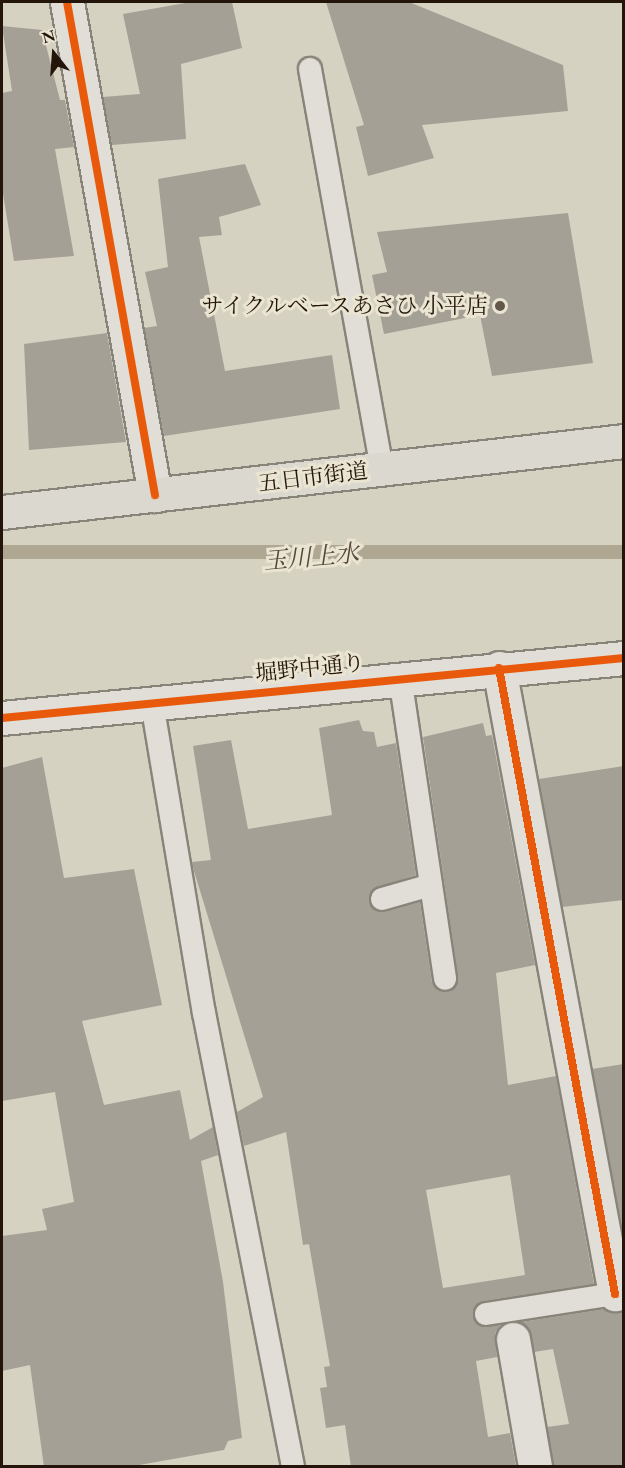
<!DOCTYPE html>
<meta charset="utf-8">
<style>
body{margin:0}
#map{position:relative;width:625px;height:1468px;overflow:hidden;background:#d6d2c2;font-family:"EB Garamond","Noto Serif JP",serif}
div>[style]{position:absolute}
.water>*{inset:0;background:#b0a792;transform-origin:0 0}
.building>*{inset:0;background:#a4a095}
.roads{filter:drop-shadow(2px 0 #88847a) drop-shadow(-2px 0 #88847a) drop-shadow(0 2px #88847a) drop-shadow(0 -2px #88847a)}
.service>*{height:22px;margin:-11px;padding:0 11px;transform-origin:11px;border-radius:11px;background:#e0ded6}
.minor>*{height:33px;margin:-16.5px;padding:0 16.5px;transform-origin:16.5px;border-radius:16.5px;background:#e0ded6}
.tertiary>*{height:33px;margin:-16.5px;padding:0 16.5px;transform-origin:16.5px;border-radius:16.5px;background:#e0ded6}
.primary>*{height:33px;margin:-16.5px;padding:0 16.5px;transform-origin:16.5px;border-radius:16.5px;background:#dbd8cf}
.cycleway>*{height:8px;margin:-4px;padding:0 4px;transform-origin:4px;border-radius:4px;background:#e8590c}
.dots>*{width:16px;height:16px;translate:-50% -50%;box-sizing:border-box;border:3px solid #eae4d2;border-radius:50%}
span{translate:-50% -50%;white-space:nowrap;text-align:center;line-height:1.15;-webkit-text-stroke:6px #eae4d2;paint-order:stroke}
.poi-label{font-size:22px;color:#24150a}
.right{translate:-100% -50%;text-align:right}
.street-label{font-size:22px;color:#24150a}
.water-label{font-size:24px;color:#554838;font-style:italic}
.frame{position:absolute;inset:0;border:3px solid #24150a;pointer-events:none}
.north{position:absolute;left:24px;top:24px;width:60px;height:60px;-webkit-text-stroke:4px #eae4d2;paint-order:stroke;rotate:343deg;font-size:16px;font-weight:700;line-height:24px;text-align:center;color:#24150a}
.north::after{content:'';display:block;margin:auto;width:21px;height:27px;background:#24150a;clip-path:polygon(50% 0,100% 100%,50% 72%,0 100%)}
</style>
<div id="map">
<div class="water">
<div style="left:623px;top:545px;width:14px;height:623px;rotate:90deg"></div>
</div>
<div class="building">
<div style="clip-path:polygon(191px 2px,232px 2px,242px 48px,181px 64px,186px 139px,112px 145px,103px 97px,140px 94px,123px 14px)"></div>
<div style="clip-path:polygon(326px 2px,409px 2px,563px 65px,568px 111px,422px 125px,434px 158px,368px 176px,356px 127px,364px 125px)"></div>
<div style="clip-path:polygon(2px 26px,42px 30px,60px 100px,65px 100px,74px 147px,55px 149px,74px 256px,14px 261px,2px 188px,2px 93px,12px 91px)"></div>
<div style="clip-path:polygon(245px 164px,261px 205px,219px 217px,222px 235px,199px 237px,225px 371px,332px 355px,340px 409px,164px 436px,144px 328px,157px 326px,145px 272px,168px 267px,158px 179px)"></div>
<div style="clip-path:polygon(568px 213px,593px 363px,492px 376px,480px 315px,384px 334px,372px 275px,387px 272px,377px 232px)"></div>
<div style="clip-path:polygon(107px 333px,126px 442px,29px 450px,24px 344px)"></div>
<div style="clip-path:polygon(evenodd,359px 720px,363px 731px,374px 732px,377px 747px,396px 743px,416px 875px,373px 889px,369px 903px,385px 912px,420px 902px,432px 982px,446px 992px,458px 977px,423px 737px,483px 723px,486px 736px,492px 735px,535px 965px,496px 973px,508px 1085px,556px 1076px,594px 1284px,484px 1301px,474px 1309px,481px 1326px,500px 1325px,495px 1333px,497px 1357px,476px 1361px,488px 1437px,510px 1433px,516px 1467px,351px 1467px,345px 1425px,326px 1428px,320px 1388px,327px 1387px,324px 1367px,330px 1366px,309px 1244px,303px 1245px,286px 1132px,244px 1146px,237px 1112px,263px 1097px,194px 871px,192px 862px,211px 860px,193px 746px,231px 740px,248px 829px,332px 815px,319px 728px,359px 720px,510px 1175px,525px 1275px,443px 1288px,426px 1190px,510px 1175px)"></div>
<div style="clip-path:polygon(42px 757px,64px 878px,134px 869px,162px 1005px,82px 1021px,104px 1105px,180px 1090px,190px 1140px,213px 1127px,218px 1155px,201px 1161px,223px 1282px,242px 1438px,228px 1441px,224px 1450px,128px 1467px,44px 1467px,30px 1365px,2px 1371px,2px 1236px,47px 1230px,42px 1209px,74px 1202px,55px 1092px,2px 1101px,2px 768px)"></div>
<div style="clip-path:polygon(624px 766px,624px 900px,562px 907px,539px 779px)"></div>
<div style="clip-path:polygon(624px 1064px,624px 1237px,592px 1069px)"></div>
<div style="clip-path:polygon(605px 1309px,624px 1310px,624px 1467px,553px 1467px,547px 1427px,569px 1424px,553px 1349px,534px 1352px,521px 1322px)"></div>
</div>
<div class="roads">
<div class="service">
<div style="left:310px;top:69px;width:406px;rotate:79.8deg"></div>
<div style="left:400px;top:677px;width:305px;rotate:81.5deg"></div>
<div style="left:152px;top:703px;width:314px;rotate:80.5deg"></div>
<div style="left:204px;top:1013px;width:462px;rotate:78.9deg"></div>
<div style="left:382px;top:899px;width:51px;rotate:-15.9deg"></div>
<div style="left:486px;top:1314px;width:131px;rotate:-8.8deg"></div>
</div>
<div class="minor">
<div style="left:67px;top:2px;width:501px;rotate:79.88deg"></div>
<div style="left:499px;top:668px;width:637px;rotate:79.5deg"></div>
<div style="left:513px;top:1339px;width:129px;rotate:80.2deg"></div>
</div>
<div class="tertiary">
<div style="left:2px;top:718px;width:625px;rotate:-5.51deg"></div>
</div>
<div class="primary">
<div style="left:2px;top:512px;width:626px;rotate:-6.51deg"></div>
</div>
</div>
<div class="cycleway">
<div style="left:67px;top:2px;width:501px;rotate:79.88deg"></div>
<div style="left:499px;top:668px;width:637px;rotate:79.5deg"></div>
<div style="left:2px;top:718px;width:625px;rotate:-5.51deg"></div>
</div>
<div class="dots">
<div style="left:500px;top:306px;background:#62574a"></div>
</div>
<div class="poi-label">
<span class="right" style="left:488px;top:306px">サイクルベースあさひ 小平店</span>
</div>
<div class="street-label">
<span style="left:313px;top:477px;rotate:-7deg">五日市街道</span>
<span style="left:310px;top:668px;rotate:-6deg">堀野中通り</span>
</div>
<div class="water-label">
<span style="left:311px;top:557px;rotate:-5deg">玉川上水</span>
</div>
<div class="frame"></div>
<div class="north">N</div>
</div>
